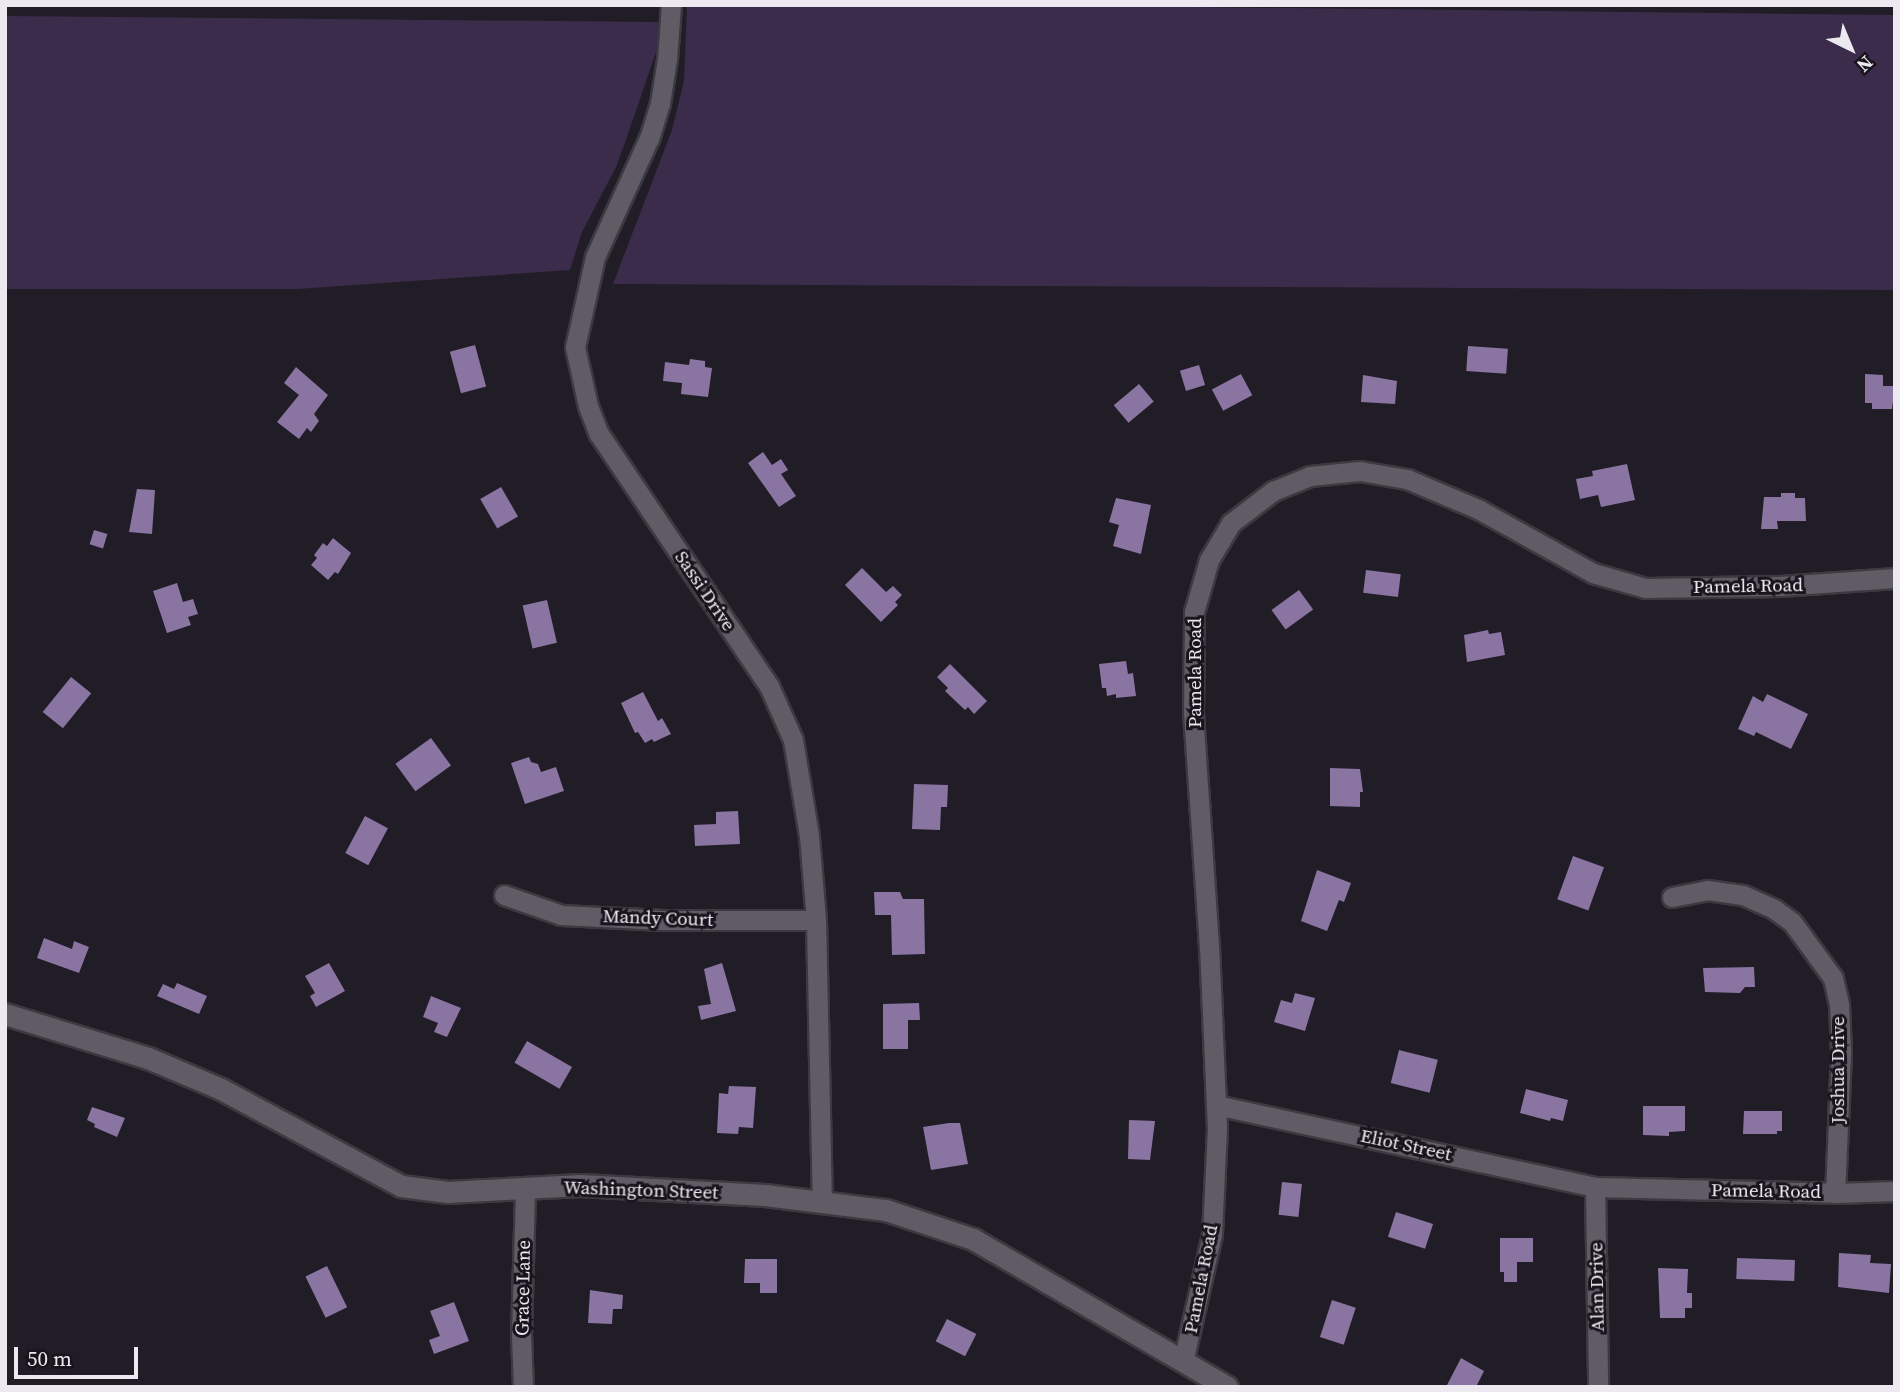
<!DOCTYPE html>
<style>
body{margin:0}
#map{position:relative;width:1900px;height:1392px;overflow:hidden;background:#211d26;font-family:"Source Serif 4",serif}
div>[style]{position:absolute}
.green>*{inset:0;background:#3b2c4b}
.building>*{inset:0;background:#8974a2;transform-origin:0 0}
.roads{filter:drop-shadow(2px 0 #3c3a40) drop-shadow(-2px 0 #3c3a40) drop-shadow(0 2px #3c3a40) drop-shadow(0 -2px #3c3a40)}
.minor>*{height:19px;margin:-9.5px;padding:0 9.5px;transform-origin:9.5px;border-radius:9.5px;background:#605c66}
.tertiary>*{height:21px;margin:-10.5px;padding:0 10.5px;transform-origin:10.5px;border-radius:10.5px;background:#605c66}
span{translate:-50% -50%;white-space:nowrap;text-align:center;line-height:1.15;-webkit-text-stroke:6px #18141d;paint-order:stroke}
.street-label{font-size:19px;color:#eceaf0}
.frame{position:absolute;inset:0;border:7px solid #eceaf0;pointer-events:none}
.north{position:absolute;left:1816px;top:14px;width:70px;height:70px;-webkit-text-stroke:5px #18141d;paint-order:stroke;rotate:137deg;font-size:19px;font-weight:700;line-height:28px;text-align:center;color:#eceaf0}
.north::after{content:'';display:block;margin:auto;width:24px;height:32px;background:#eceaf0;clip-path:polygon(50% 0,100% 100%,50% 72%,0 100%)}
.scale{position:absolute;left:14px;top:1347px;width:124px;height:32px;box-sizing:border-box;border:4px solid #eceaf0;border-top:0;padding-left:9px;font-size:21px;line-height:24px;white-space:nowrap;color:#eceaf0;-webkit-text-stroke:5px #18141d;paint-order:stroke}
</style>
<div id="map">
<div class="green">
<div style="clip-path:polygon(687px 5px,1019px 5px,1895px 15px,1895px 290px,613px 284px,672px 130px,684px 81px)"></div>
<div style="clip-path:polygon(5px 16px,658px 22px,658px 46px,638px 105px,617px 165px,582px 232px,570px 270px,297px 289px,5px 289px)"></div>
</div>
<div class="building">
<div style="left:475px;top:345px;width:43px;height:26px;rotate:75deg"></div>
<div style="left:1468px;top:346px;width:40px;height:25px;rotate:4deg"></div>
<div style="clip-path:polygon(690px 359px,705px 361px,705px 367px,712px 368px,708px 397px,681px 394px,682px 383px,663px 381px,665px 362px,689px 365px)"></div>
<div style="left:1199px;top:365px;width:21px;height:20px;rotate:73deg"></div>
<div style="clip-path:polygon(296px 367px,328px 395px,314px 414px,319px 421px,311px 432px,307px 428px,299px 439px,277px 422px,299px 395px,284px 383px)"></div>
<div style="left:1241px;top:374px;width:24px;height:33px;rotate:62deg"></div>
<div style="clip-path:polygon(1865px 374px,1883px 375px,1883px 386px,1895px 386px,1892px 409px,1872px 409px,1872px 403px,1865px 403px)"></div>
<div style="clip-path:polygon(1363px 375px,1397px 381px,1395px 404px,1361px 402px)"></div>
<div style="left:1139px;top:384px;width:23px;height:33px;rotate:50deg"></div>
<div style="clip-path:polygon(763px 452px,772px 465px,781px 459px,788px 470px,781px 474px,796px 496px,779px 507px,748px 463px)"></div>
<div style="clip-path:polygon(1627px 464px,1635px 500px,1601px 507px,1598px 495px,1580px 499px,1576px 479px,1593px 476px,1592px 471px)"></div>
<div style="left:501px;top:487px;width:34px;height:24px;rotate:60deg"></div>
<div style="clip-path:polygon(137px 489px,155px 490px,152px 534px,129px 532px)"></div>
<div style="clip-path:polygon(1781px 493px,1795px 493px,1795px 498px,1805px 498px,1806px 521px,1777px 521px,1778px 529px,1761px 529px,1764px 497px,1781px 497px)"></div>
<div style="clip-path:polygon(1116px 498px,1151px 505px,1141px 554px,1113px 546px,1119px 525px,1109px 522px)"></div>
<div style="left:94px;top:530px;width:14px;height:15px;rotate:17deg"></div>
<div style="clip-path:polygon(333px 538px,351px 553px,338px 574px,335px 572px,328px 580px,311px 565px,317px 558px,314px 555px,323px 543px,327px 546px)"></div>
<div style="clip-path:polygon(862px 568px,886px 592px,893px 586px,902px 595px,895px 602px,898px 605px,881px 622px,845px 585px)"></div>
<div style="left:1366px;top:570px;width:35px;height:23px;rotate:7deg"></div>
<div style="clip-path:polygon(177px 583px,183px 602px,193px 599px,198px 614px,188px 617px,191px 625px,167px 633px,153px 591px)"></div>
<div style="left:1299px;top:590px;width:24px;height:34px;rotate:54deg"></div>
<div style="left:547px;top:600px;width:44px;height:25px;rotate:77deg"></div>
<div style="clip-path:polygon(1488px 630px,1489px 634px,1501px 632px,1505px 655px,1467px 662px,1464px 635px)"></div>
<div style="clip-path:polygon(1126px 661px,1128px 674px,1133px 673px,1136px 696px,1116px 698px,1116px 694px,1107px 696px,1106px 688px,1102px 688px,1099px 664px)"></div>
<div style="clip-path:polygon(950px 664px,987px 701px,974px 714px,968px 707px,965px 710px,945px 691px,948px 688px,937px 677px)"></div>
<div style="left:71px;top:677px;width:26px;height:45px;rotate:39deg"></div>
<div style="clip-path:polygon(643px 692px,658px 721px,662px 718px,671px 734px,654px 742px,652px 739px,645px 743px,638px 732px,635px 733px,621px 703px)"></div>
<div style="clip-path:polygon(1767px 694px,1808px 714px,1791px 749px,1756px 732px,1754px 736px,1738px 729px,1753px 696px,1763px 702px)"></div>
<div style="left:431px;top:738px;width:34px;height:44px;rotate:54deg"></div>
<div style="clip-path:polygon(529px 757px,531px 762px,538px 764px,541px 772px,556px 767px,564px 791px,525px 804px,511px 763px)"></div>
<div style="clip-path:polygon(1330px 768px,1360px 769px,1363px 792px,1360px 792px,1360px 807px,1330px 806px)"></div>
<div style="clip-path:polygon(914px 784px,948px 785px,947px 807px,941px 807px,940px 830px,912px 829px)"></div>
<div style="clip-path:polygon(738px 811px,740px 844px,695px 846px,694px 825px,716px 824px,716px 812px)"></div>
<div style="left:365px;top:816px;width:26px;height:42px;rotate:28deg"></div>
<div style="left:1573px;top:856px;width:33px;height:46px;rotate:20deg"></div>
<div style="clip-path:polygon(1317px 870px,1351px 883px,1344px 902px,1339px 900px,1327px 931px,1301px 921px)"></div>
<div style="clip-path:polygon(874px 892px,900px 892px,903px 899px,924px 899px,925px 954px,892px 955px,891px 915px,875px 915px)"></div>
<div style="clip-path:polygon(44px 938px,72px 949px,74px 941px,89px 947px,79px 973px,37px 958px)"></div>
<div style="clip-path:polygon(329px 963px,345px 991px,316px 1007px,310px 996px,315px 993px,305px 976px)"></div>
<div style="clip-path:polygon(722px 963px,736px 1011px,701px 1020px,698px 1006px,711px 1004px,704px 969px)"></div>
<div style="clip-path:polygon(1754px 967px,1755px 987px,1745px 987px,1740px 993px,1705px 992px,1703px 968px)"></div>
<div style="clip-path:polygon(177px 983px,207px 996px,199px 1014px,157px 996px,163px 984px,174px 989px)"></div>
<div style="clip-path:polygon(1295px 993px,1315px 998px,1305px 1031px,1274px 1022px,1281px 1000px,1292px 1003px)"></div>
<div style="clip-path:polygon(431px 996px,461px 1008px,447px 1037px,434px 1032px,438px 1023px,423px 1017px)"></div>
<div style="clip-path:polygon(919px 1003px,920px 1020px,908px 1020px,908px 1049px,883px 1049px,883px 1004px)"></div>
<div style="left:527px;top:1041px;width:52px;height:25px;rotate:30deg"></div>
<div style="left:1399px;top:1050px;width:40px;height:34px;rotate:14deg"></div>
<div style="clip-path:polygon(729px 1086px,756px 1087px,753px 1128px,739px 1127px,738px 1134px,717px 1133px,719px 1093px,728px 1094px)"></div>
<div style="clip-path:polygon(1526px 1089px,1568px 1100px,1563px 1121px,1551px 1118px,1550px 1121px,1520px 1113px)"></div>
<div style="clip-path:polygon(1643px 1106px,1685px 1106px,1685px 1131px,1669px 1132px,1669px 1136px,1643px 1135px)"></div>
<div style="clip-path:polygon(92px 1107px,125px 1118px,117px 1137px,94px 1127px,95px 1124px,87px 1120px)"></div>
<div style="clip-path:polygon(1744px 1111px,1782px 1111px,1782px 1131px,1777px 1131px,1777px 1134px,1743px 1134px)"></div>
<div style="clip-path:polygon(1129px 1120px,1155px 1121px,1150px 1160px,1128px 1159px)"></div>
<div style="clip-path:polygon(949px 1123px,960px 1123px,968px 1164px,931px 1170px,923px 1127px)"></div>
<div style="left:1282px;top:1182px;width:20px;height:33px;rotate:6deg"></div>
<div style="left:1396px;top:1212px;width:39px;height:26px;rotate:18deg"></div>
<div style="clip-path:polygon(1500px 1238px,1533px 1238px,1533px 1262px,1517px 1262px,1517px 1282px,1504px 1282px,1504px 1272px,1500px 1272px)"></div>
<div style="clip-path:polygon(1839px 1253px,1871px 1255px,1870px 1263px,1891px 1264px,1889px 1293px,1838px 1287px)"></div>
<div style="left:1737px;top:1258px;width:58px;height:21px;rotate:2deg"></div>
<div style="clip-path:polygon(745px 1259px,777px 1259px,777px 1293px,760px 1293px,760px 1283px,744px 1283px)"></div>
<div style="left:327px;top:1266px;width:46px;height:24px;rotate:64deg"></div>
<div style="clip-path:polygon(1658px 1268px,1688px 1269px,1687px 1293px,1692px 1293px,1692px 1308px,1685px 1308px,1685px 1318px,1660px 1318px)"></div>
<div style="clip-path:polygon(590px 1290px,623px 1295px,622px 1309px,613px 1309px,612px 1324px,588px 1323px)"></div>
<div style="left:1332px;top:1300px;width:25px;height:39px;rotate:18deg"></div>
<div style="clip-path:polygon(454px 1302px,469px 1341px,434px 1354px,429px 1340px,440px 1336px,430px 1311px)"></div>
<div style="left:947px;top:1319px;width:33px;height:25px;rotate:27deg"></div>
<div style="clip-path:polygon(1461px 1358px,1484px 1371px,1476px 1387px,1446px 1387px)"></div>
</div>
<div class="roads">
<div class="minor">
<div style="left:671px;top:5px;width:54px;rotate:94.2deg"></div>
<div style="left:667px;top:59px;width:45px;rotate:99deg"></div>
<div style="left:660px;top:103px;width:37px;rotate:107deg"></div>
<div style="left:649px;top:138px;width:131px;rotate:114.4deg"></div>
<div style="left:595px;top:257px;width:92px;rotate:102.5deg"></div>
<div style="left:575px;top:347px;width:60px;rotate:77.6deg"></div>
<div style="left:588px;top:406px;width:30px;rotate:69deg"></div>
<div style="left:599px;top:434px;width:304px;rotate:56deg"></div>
<div style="left:769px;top:686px;width:59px;rotate:66deg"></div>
<div style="left:793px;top:740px;width:97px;rotate:80.5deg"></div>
<div style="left:809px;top:836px;width:84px;rotate:85.2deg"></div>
<div style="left:816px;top:920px;width:283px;rotate:88.8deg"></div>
<div style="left:504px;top:895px;width:60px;rotate:19.3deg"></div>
<div style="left:561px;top:915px;width:102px;rotate:2.8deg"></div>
<div style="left:663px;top:920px;width:153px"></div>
<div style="left:1672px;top:897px;width:36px;rotate:-11deg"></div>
<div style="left:1707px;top:890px;width:36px;rotate:8deg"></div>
<div style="left:1743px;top:895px;width:34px;rotate:24deg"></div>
<div style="left:1774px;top:909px;width:22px;rotate:36deg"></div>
<div style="left:1792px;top:922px;width:69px;rotate:53.8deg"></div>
<div style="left:1833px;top:978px;width:27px;rotate:77deg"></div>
<div style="left:1839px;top:1004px;width:48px;rotate:87.6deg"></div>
<div style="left:1841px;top:1052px;width:141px;rotate:92.4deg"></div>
<div style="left:1216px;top:1105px;width:388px;rotate:12.2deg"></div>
<div style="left:1595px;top:1187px;width:240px;rotate:1.4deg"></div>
<div style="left:1835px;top:1193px;width:60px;rotate:-1.9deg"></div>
<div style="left:1595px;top:1187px;width:200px;rotate:89.1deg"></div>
<div style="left:1183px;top:1362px;width:131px;rotate:-77.2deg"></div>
<div style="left:1212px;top:1234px;width:106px;rotate:-87.3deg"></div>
<div style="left:1217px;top:1128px;width:181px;rotate:-92.5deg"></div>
<div style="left:1209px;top:947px;width:235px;rotate:-93.9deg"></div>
<div style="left:1193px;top:713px;width:101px;rotate:-89.4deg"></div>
<div style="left:1194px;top:612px;width:54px;rotate:-73.9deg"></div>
<div style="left:1209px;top:560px;width:43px;rotate:-59.3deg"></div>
<div style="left:1231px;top:523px;width:53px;rotate:-37.3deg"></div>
<div style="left:1273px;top:491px;width:40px;rotate:-22deg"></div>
<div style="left:1310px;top:476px;width:50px;rotate:-5.7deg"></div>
<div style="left:1360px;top:471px;width:48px;rotate:9.7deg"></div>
<div style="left:1407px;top:479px;width:77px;rotate:22.9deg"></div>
<div style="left:1478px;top:509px;width:132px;rotate:29.1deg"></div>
<div style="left:1593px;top:573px;width:54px;rotate:16.1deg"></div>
<div style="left:1645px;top:588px;width:135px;rotate:-0.8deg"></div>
<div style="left:1780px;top:586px;width:115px;rotate:-4deg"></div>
<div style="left:523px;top:1387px;width:52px;rotate:-92.2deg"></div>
<div style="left:521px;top:1335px;width:145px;rotate:-88.4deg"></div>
</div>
<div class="tertiary">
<div style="left:5px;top:1014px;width:150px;rotate:17.1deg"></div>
<div style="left:148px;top:1058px;width:79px;rotate:23deg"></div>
<div style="left:221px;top:1089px;width:204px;rotate:28.3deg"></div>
<div style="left:401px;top:1186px;width:47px;rotate:7.3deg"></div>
<div style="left:448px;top:1192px;width:132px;rotate:-3deg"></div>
<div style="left:580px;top:1185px;width:185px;rotate:3.1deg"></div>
<div style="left:765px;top:1195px;width:122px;rotate:7.1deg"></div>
<div style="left:886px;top:1210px;width:92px;rotate:18.4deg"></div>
<div style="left:973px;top:1239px;width:294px;rotate:30.2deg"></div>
</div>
</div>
<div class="street-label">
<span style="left:1748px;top:586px;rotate:-1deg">Pamela Road</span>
<span style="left:705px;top:591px;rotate:56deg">Sassi Drive</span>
<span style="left:1195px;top:673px;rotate:-90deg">Pamela Road</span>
<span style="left:658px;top:918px;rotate:2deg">Mandy Court</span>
<span style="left:1838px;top:1070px;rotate:-90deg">Joshua Drive</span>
<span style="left:1406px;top:1145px;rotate:12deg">Eliot Street</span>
<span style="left:641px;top:1190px;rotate:2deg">Washington Street</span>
<span style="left:1766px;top:1191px;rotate:1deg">Pamela Road</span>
<span style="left:1201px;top:1279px;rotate:-79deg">Pamela Road</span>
<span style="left:1597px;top:1287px;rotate:-91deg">Alan Drive</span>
<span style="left:523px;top:1288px;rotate:-89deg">Grace Lane</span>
</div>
<div class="frame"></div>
<div class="north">N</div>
<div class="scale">50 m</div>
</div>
